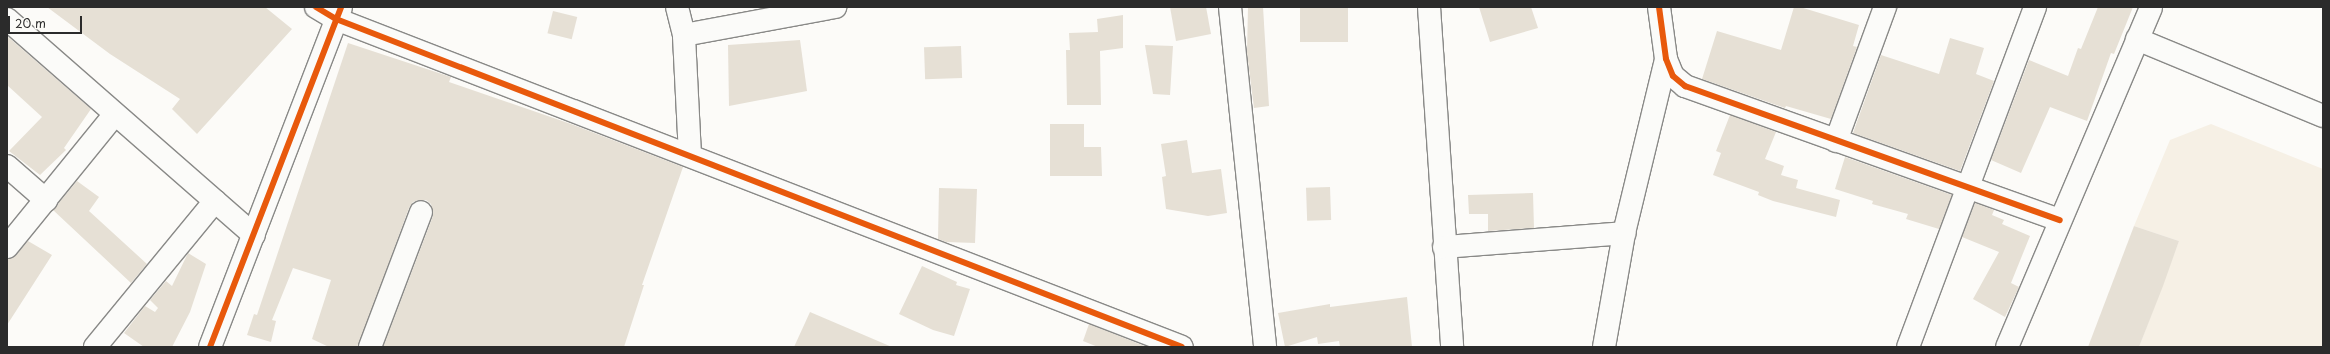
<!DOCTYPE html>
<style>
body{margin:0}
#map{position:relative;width:2330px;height:354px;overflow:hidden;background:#fcfbf8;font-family:"Playpen Sans",sans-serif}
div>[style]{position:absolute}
.built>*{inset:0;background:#f6f0e5}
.building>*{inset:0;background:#e6e0d5;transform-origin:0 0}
.roads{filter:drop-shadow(1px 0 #898987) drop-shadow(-1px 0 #898987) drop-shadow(0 1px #898987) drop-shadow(0 -1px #898987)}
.minor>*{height:22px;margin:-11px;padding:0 11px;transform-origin:11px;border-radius:11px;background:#fbfbf9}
.tertiary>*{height:22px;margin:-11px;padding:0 11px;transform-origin:11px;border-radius:11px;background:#fbfbf9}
.cycleway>*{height:6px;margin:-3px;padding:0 3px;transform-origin:3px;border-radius:3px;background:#e8590c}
span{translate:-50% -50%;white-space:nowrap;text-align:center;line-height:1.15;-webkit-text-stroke:3px #fdfcf7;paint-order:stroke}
.frame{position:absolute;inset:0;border:8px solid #2b2b2b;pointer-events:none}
.scale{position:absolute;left:8px;top:16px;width:74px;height:18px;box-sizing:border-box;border:2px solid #2b2b2b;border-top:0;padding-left:5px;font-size:12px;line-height:14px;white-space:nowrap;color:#2b2b2b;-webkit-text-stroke:3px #fdfcf7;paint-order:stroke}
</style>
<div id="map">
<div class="built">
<div style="clip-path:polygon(2211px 124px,2323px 169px,2323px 347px,2139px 347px,2179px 241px,2134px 226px,2170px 140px)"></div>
</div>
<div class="building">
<div style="clip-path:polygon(47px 7px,265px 7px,292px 29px,197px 134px,172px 109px,180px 99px,110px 54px)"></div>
<div style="clip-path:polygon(1170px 7px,1206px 7px,1211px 34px,1176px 41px)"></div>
<div style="clip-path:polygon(1248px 7px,1263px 7px,1269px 106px,1254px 108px,1247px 53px)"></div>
<div style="left:1300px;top:7px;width:48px;height:35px"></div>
<div style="clip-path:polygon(1479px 7px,1531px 7px,1538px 28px,1490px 42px)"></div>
<div style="clip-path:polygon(1794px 7px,1800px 7px,1859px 25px,1853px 46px,1857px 47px,1831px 119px,1786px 106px,1785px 108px,1702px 79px,1717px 31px,1781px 50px)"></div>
<div style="clip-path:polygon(2098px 7px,2133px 7px,2114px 54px,2111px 53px,2087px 121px,2050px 107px,2021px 173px,1991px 160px,2029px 60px,2068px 76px,2078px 48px,2081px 49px)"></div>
<div style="left:553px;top:11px;width:25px;height:23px;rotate:14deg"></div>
<div style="clip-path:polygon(1123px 15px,1123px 48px,1100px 51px,1101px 105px,1067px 105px,1066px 50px,1070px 50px,1069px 33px,1098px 32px,1097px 19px)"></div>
<div style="clip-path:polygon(7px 36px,91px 109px,64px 148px,66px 150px,40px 175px,9px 151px,42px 117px,7px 85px)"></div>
<div style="clip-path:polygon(1950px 38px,1984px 48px,1976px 74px,1994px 81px,1960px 171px,1853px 133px,1881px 55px,1939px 74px)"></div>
<div style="clip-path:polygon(800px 40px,807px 91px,729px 106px,728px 45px)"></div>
<div style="clip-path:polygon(348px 43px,451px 77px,449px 82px,571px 124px,683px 167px,642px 285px,644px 285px,624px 347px,383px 347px,433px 216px,431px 204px,426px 200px,419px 200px,413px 202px,409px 208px,358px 347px,329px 347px,312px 339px,331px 280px,293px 268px,272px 320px,276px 321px,271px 342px,247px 335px,254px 314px,257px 315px)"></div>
<div style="clip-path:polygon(1145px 45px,1173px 46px,1170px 95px,1153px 94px)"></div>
<div style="left:961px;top:46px;width:32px;height:37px;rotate:88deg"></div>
<div style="clip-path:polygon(1730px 115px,1776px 132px,1765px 159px,1784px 166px,1781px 175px,1798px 180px,1796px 188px,1840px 200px,1836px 217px,1773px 201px,1758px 195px,1759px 192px,1713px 175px,1721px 153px,1716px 151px)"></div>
<div style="clip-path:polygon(1050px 124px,1084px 124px,1084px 147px,1101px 147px,1102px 176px,1050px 176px)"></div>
<div style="clip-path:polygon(1187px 140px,1192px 173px,1221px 169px,1227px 213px,1208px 216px,1166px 209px,1162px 177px,1166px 176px,1161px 144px)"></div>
<div style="clip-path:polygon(1845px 157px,1952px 195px,1939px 229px,1906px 219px,1908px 214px,1872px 204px,1873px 201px,1835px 189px)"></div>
<div style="clip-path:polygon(77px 181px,99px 197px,89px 211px,147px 264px,131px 283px,53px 210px)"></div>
<div style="left:1330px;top:187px;width:33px;height:24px;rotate:88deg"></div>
<div style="clip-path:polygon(939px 188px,977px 189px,975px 243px,946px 242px,938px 239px)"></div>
<div style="clip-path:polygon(1533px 193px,1534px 228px,1488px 231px,1488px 214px,1469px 214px,1468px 195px)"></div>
<div style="clip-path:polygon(1975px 203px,1994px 210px,1992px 215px,2004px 220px,2002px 224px,2030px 236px,2011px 283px,2019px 287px,2005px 317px,1973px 299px,1999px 252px,1962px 237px)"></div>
<div style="clip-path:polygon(2134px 226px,2179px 241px,2163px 286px,2139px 347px,2088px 347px)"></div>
<div style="clip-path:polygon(28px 241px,52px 255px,7px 325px,7px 259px,16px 255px)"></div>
<div style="clip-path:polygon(188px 253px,206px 264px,190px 312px,172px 347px,144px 347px,124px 333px,145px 306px,155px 312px,158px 308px,150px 300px,166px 281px,172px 286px)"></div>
<div style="clip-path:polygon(922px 266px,957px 282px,956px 285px,970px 289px,954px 336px,933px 330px,899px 314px)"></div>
<div style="clip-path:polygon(1407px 297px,1412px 347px,1340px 347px,1339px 341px,1318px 344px,1317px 337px,1285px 347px,1278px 313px,1330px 304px,1330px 307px)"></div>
<div style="clip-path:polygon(810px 312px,892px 347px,794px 347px)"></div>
<div style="clip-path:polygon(1089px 324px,1147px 347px,1098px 347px,1083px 341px)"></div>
</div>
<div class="roads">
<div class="minor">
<div style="left:316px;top:7px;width:23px;rotate:31deg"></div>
<div style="left:336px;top:19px;width:907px;rotate:21.19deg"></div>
<div style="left:677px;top:7px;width:29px;rotate:76deg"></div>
<div style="left:1230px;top:7px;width:342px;rotate:84.1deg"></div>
<div style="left:1429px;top:7px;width:341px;rotate:86.1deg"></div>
<div style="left:1659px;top:7px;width:52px;rotate:82.3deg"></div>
<div style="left:1666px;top:59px;width:18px;rotate:68deg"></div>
<div style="left:1673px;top:76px;width:16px;rotate:40deg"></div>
<div style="left:1685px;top:86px;width:398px;rotate:19.7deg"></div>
<div style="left:7px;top:19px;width:328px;rotate:41.2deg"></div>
<div style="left:1836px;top:141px;width:143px;rotate:-69.9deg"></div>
<div style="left:690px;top:155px;width:120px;rotate:-92.9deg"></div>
<div style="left:684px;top:35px;width:154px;rotate:-10.5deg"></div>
<div style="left:7px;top:166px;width:52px;rotate:41.1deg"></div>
<div style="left:7px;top:247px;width:171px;rotate:-50.9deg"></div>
<div style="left:1444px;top:247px;width:181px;rotate:-4.4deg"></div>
<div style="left:95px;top:347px;width:189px;rotate:-50.6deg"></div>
<div style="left:370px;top:347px;width:144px;rotate:-69.3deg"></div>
<div style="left:1604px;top:347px;width:116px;rotate:-80deg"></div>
<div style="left:1624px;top:233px;width:179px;rotate:-76.4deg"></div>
<div style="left:1908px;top:347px;width:363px;rotate:-69.5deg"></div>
<div style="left:2007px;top:347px;width:369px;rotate:-67deg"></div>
</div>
<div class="tertiary">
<div style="left:2137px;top:39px;width:201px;rotate:22.5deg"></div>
<div style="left:210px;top:347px;width:364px;rotate:-68.9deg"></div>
</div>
</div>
<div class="cycleway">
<div style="left:316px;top:7px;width:23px;rotate:31deg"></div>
<div style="left:336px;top:19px;width:907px;rotate:21.19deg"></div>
<div style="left:1659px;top:7px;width:52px;rotate:82.3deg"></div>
<div style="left:1666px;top:59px;width:18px;rotate:68deg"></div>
<div style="left:1673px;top:76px;width:16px;rotate:40deg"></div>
<div style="left:1685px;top:86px;width:398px;rotate:19.7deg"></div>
<div style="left:210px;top:347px;width:364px;rotate:-68.9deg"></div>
</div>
<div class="frame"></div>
<div class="scale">20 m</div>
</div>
